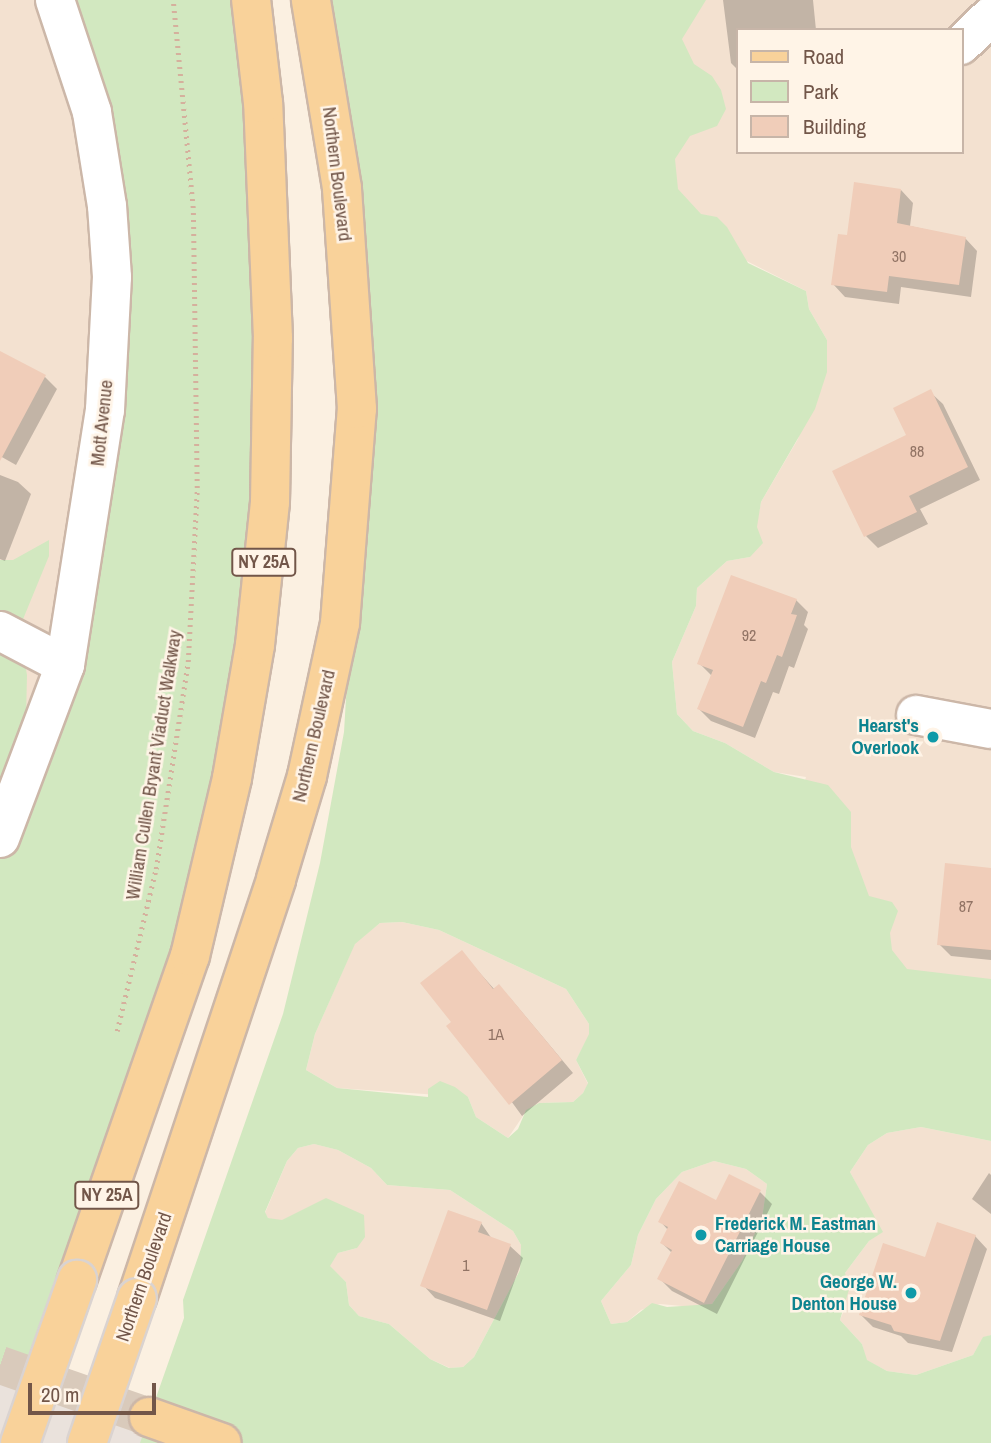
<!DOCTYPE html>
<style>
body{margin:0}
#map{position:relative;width:991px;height:1443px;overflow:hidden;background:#fbf0e1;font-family:"Archivo Narrow",sans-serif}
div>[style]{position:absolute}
.residential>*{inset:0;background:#f3e1d0}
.industrial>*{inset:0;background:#eae2dc}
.green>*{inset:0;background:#d2e8c0}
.shadow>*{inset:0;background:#0003}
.building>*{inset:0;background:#f0cdb9}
.major-tunnel>*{height:38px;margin-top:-19px;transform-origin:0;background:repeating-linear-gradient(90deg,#d9cabb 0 38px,transparent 0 57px)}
.path>*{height:4.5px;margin-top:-2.25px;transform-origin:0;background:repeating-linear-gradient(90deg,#d5b09d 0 2px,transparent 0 7px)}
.roads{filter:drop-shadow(2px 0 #ccb7a8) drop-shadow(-2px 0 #ccb7a8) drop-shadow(0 2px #ccb7a8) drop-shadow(0 -2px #ccb7a8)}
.minor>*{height:38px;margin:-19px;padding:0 19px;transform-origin:19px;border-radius:19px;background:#fff}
.major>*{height:38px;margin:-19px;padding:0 19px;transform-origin:19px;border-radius:19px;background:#f9d29a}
.bridges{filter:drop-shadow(2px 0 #dad3d0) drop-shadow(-2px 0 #dad3d0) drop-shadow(0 2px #dad3d0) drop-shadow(0 -2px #dad3d0)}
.major-bridge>*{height:38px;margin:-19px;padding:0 19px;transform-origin:19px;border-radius:19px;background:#f9d29a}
.dots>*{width:19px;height:19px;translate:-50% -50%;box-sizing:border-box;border:4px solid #fff4e7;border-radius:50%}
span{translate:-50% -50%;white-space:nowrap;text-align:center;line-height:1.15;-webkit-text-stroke:5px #fff4e7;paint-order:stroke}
.number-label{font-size:16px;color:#927465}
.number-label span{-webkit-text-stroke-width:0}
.shield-label span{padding:2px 5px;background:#fff4e7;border:2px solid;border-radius:5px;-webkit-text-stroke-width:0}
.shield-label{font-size:18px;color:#725649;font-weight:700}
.street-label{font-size:19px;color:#725649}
.culture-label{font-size:19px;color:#0d838f;font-weight:700}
.right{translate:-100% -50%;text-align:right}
.left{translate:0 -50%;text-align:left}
.legend{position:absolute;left:736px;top:28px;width:228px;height:126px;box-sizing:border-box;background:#fff4e7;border:2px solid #c7b5a8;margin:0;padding:9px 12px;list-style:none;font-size:21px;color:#725649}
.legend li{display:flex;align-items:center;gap:14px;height:35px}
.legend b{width:35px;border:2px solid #c7b5a8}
.scale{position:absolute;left:28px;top:1383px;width:128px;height:32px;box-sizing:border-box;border:4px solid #725649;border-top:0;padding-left:9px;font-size:21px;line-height:24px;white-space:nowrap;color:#725649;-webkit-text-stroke:5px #fff4e7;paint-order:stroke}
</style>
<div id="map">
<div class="residential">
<div style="clip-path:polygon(0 0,55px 0,107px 206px,82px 578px,0 839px)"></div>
<div style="clip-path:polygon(evenodd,648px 0,991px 0,991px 1009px,923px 997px,758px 954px,806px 777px,774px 772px,725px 743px,693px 731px,677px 714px,672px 662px,696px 606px,697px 588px,727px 561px,750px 557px,761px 502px,798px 439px,827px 340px,809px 309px,806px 291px,626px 200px,648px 0,737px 30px,961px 30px,961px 152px,737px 152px,737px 30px)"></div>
<div style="clip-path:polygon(402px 922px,439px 930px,566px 989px,589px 1024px,590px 1034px,576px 1060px,588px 1084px,583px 1093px,573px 1102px,539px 1103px,527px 1110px,508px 1138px,476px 1117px,468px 1097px,337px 1088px,306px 1070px,315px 1034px,355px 943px,380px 923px)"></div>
<div style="clip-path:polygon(921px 1127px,991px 1141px,991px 1335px,983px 1338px,973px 1355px,916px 1375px,887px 1371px,866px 1360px,862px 1344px,840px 1320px,846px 1305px,845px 1273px,869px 1241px,882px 1232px,850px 1172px,868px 1145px,887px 1133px)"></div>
<div style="clip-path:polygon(314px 1144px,338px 1150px,371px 1168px,387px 1185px,450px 1190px,513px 1231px,521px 1245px,520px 1270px,474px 1357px,463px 1367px,450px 1368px,430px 1359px,389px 1324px,359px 1316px,349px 1305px,346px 1282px,329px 1266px,338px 1253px,357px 1248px,268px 1218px,265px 1213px,287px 1161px,298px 1148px)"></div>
<div style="clip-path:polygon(714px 1161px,746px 1169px,767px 1184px,762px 1218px,742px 1261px,712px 1304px,704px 1308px,660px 1304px,641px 1310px,627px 1322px,611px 1324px,601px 1301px,631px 1265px,638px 1235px,656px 1199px,682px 1172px)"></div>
</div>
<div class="industrial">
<div style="clip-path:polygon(0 1365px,222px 1443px,0 1443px)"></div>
</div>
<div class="green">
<div style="clip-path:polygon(55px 0,251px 0,273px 338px,232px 778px,42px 1380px,0 1365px,0 839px,39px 744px,112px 277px)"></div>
<div style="clip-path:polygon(evenodd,317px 0,706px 0,682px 39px,694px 64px,712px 76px,721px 90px,726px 109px,717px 126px,690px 136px,675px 159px,678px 189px,701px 214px,717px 217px,727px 227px,748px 263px,806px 291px,809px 309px,827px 340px,827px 372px,815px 409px,761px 502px,757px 527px,763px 543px,750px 557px,727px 561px,697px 588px,696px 606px,672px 662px,677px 714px,693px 731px,725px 743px,774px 772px,828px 785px,851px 812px,851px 847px,869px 896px,892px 902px,898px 911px,890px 933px,892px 950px,907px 969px,991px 979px,991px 1141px,921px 1127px,887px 1133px,868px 1145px,850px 1172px,883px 1232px,869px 1241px,845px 1273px,850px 1286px,840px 1320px,862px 1344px,867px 1360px,887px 1371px,916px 1375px,973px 1355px,983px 1337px,991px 1335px,991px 1443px,140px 1443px,184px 1318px,183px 1300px,283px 1014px,320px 863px,344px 732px,350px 631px,317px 0,402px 922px,439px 930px,566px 989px,589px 1024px,589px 1034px,576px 1060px,588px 1083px,583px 1093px,573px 1102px,539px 1103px,526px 1110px,518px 1129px,508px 1138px,476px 1117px,468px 1097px,455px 1087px,440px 1081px,428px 1089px,428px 1097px,358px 1090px,337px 1088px,306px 1070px,315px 1034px,355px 944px,380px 923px,402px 922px,317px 0,314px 1144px,338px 1150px,371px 1168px,387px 1185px,450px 1190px,513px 1231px,521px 1245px,520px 1270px,474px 1357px,463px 1367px,449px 1368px,430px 1359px,389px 1324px,359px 1316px,349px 1305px,346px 1282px,330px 1266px,338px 1253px,357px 1248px,365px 1237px,364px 1215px,326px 1198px,282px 1220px,268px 1218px,265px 1212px,287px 1161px,298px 1148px,314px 1144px,317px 0,714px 1161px,746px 1169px,767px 1184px,762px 1218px,742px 1261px,712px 1304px,667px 1307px,652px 1303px,627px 1322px,611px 1324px,601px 1301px,631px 1265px,638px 1235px,656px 1199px,682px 1172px,714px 1161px)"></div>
<div style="clip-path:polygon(49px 540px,49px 556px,19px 629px,27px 675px,26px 719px,0 806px,0 560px,13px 560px)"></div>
</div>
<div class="shadow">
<div style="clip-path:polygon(723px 0,813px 0,816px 30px,737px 30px,737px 69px,731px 63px)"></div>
<div style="clip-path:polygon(901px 190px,913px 203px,910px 226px,965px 238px,977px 251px,971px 297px,901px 287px,899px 304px,845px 297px,833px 284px,848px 238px)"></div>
<div style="clip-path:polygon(0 367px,45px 377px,57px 389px,16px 465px,0 456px)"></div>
<div style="clip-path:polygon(930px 392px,943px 404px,980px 480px,920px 509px,928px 524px,878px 548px,866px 536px)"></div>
<div style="clip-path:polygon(0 475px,18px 482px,31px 494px,5px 561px,0 559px)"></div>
<div style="clip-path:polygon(796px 600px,808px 612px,804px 625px,808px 629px,794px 668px,789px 666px,779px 694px,773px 692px,755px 738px,711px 721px,699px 709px,712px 676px,699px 663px)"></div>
<div style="clip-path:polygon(991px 869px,991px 960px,951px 956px,939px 944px)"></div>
<div style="clip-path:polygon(462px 953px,495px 990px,499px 986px,511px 999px,573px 1073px,522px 1116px,454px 1022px)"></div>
<div style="clip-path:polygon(989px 1173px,991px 1175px,991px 1214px,972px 1199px)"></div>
<div style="clip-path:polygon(760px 1192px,772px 1204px,717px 1314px,672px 1291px,660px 1279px,672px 1253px,662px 1243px,668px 1230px,660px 1221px)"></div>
<div style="clip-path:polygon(481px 1223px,492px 1239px,510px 1246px,523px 1258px,500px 1321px,435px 1298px,423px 1285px)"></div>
<div style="clip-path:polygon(975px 1236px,987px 1249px,952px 1352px,908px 1343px,901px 1336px,873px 1327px,861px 1315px,926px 1260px)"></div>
</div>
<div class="building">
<div style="clip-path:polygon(854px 182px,901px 189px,897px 223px,966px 237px,959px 285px,889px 276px,887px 292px,831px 285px,838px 234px,847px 235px)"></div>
<div style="clip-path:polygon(0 351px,46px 375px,0 461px)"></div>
<div style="clip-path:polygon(931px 389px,968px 467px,909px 496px,917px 512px,864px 537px,832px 471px,906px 435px,893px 408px)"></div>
<div style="clip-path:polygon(731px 575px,797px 599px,791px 614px,797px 615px,782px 657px,777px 655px,766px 683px,761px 681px,743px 727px,697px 709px,713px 670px,697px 664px)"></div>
<div style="clip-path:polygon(945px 863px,991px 868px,991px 950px,937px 945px)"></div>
<div style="clip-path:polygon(462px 950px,493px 989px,499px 984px,562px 1060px,509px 1105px,446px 1026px,451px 1022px,420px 983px)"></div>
<div style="clip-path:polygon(729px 1174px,761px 1190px,704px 1303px,657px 1279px,672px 1250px,660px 1243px,668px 1227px,658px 1222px,679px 1181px,716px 1200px)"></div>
<div style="clip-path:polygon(448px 1210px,482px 1222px,478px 1232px,511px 1244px,487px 1310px,420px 1286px)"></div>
<div style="clip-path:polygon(937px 1222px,976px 1235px,940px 1341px,894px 1331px,891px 1325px,859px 1315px,883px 1243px,925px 1257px)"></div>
</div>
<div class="major-tunnel">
<div style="left:0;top:1365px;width:158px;rotate:19.2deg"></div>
</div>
<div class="path">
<div style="left:117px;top:1031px;width:167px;rotate:-76.5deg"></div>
<div style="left:156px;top:869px;width:209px;rotate:-81.2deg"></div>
<div style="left:188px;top:662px;width:174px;rotate:-87deg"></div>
<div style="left:197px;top:488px;width:280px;rotate:-90.8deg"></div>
<div style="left:193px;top:208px;width:209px;rotate:-95.5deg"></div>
</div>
<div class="roads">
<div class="minor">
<div style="left:961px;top:45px;width:42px;rotate:-44deg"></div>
<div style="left:0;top:631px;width:73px;rotate:27.6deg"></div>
<div style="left:916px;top:715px;width:76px;rotate:10.6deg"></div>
<div style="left:0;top:838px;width:185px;rotate:-69.4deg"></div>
<div style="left:65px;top:665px;width:258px;rotate:-81.1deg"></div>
<div style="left:105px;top:410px;width:133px;rotate:-87deg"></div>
<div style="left:112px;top:277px;width:71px;rotate:-94deg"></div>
<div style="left:107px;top:206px;width:95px;rotate:-99.1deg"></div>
<div style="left:92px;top:112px;width:118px;rotate:-108.3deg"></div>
</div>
<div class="major">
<div style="left:77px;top:1280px;width:343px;rotate:-70.8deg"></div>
<div style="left:190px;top:956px;width:183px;rotate:-76.7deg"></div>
<div style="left:232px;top:778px;width:135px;rotate:-80.2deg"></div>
<div style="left:255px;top:645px;width:144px;rotate:-84deg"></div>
<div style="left:270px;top:502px;width:164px;rotate:-89deg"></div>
<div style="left:273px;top:338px;width:235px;rotate:-92.4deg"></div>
<div style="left:263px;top:103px;width:104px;rotate:-96.6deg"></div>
<div style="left:137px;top:1298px;width:441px;rotate:-71.6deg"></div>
<div style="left:276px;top:879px;width:108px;rotate:-73.2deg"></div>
<div style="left:307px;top:776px;width:157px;rotate:-77.8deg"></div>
<div style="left:340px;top:623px;width:215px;rotate:-85.5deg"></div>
<div style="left:357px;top:409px;width:222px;rotate:-93.9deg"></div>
<div style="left:342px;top:188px;width:191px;rotate:-99.4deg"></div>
<div style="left:149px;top:1417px;width:77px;rotate:19.6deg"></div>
</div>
</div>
<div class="bridges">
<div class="major-bridge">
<div style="left:20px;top:1443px;width:173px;rotate:-70.7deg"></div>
<div style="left:87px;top:1443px;width:153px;rotate:-71deg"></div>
</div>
</div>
<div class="dots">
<div style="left:933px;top:737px;background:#0f9aa8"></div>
<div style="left:701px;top:1235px;background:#0f9aa8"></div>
<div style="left:911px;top:1293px;background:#0f9aa8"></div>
</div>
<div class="number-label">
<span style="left:899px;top:256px">30</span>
<span style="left:917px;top:451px">88</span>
<span style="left:749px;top:635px">92</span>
<span style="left:966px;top:906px">87</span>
<span style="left:496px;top:1034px">1A</span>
<span style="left:466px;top:1265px">1</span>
</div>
<div class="shield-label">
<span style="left:264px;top:562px">NY 25A</span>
<span style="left:107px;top:1195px">NY 25A</span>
</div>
<div class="street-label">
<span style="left:337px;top:174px;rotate:83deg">Northern Boulevard</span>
<span style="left:102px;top:423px;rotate:-84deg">Mott Avenue</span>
<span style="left:314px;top:736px;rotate:-77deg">Northern Boulevard</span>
<span style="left:154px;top:765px;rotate:-81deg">William Cullen Bryant Viaduct Walkway</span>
<span style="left:144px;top:1277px;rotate:-71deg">Northern Boulevard</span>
</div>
<div class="culture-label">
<span class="right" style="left:919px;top:737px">Hearst's<br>Overlook</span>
<span class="left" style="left:715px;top:1235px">Frederick M. Eastman<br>Carriage House</span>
<span class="right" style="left:897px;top:1293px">George W.<br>Denton House</span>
</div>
<ul class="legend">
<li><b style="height:9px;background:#f9d29a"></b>Road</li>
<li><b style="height:19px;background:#d2e8c0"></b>Park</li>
<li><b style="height:19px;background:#f0cdb9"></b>Building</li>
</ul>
<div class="scale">20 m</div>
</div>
